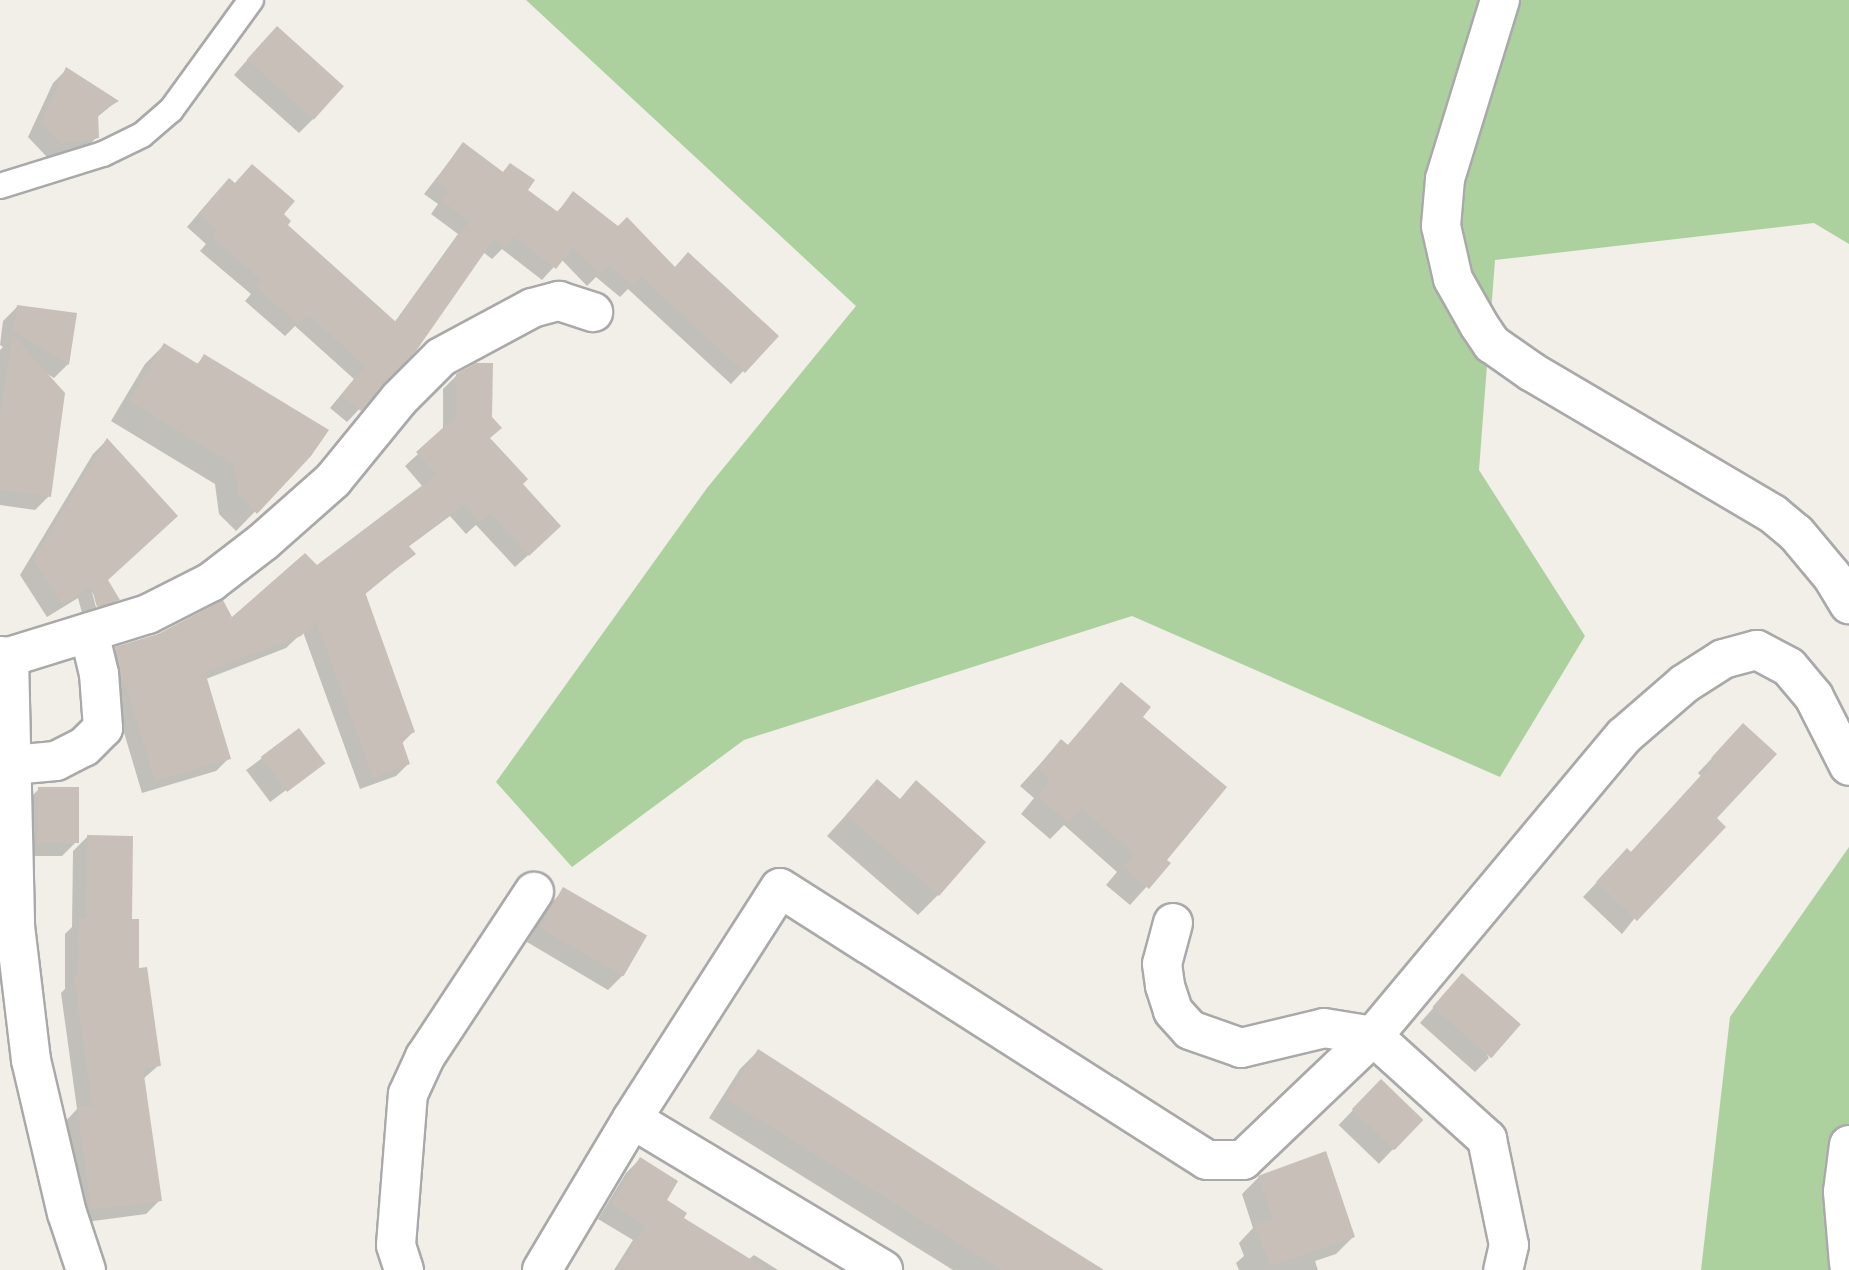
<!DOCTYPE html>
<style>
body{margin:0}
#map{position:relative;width:1849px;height:1270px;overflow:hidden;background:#f2efe9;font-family:"Titillium Web",sans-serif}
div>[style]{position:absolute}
.forest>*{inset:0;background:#add19e}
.shadow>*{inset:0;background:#0003;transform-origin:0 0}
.building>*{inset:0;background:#c7bfb8;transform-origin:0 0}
.roads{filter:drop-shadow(2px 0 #a9a9a9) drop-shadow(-2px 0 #a9a9a9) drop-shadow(0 2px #a9a9a9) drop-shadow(0 -2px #a9a9a9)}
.service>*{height:24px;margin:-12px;padding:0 12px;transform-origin:12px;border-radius:12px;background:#fff}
.minor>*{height:38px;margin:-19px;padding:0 19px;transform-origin:19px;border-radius:19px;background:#fff}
span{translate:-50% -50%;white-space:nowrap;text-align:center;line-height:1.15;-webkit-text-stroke:5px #fff;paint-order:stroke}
</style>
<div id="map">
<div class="forest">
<div style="clip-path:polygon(526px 0,1849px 0,1849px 244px,1814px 223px,1495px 260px,1479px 470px,1585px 636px,1500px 777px,1132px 616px,744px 740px,572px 867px,496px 782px,707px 488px,856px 306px)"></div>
<div style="clip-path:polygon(1849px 847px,1849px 1270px,1701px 1270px,1730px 1017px)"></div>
</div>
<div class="shadow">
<div style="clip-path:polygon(263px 42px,313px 119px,299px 133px,234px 75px)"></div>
<div style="clip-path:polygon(67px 69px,117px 101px,96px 118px,97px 137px,83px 151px,47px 157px,28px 137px,53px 83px)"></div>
<div style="clip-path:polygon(463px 144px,556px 213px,573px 194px,674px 269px,776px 336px,731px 384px,628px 289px,620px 297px,596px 277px,587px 286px,561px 259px,542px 280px,502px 249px,492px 259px,483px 252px,415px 350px,347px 422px,330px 408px,354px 379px,295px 326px,285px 336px,245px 301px,251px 294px,200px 251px,206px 244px,187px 227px,217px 192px,281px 214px,286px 225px,394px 323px,458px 234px,431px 214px,438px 204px,424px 194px)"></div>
<div style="clip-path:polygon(17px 307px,68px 364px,54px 378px,46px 373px,49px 496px,35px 510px,0 505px,0 350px,3px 347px,0 345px,3px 321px)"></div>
<div style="clip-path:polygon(164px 345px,196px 365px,205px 356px,310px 455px,236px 531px,219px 514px,215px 484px,111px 421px,145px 364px)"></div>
<div style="clip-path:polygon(457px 375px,488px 439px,521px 484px,546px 539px,515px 567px,476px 525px,466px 534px,450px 516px,408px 547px,414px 554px,364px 595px,413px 732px,401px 744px,408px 764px,396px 776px,360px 789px,303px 632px,286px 648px,206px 679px,229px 758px,216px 771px,142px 793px,103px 662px,116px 649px,231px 620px,317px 568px,423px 487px,405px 466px,443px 431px,443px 389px)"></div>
<div style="clip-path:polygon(107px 440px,106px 581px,118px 599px,101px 614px,97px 598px,92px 592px,98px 615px,84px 620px,78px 598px,47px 617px,20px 575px,93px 454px)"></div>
<div style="clip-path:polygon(1121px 685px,1141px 717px,1164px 860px,1168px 863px,1130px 905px,1106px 885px,1117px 872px,1064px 825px,1050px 839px,1021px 814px,1034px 798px,1020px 786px,1061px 741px,1067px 746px)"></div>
<div style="left:298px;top:731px;width:40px;height:65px;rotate:53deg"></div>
<div style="clip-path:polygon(1730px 739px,1715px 818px,1622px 934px,1583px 897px,1614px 864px,1630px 853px,1701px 776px,1698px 773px)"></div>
<div style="clip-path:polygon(877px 781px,938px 895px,918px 915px,827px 836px)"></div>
<div style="clip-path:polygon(39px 789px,76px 842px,62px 856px,24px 856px,25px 803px)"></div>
<div style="clip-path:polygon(87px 837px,130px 921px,137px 970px,159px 1065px,143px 1079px,160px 1200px,146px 1214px,78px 1223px,64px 1123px,77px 1109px,61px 993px,65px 989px,65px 934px,72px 927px,73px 851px)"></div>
<div style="clip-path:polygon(564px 890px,645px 937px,622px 976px,608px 990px,527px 942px,550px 904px)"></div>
<div style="clip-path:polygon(1449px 990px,1489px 1058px,1475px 1072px,1420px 1023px)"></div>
<div style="clip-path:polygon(758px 1051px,1101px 1270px,953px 1270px,709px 1118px,740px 1069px)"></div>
<div style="left:1381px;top:1081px;width:56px;height:61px;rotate:44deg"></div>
<div style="clip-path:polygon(640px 1159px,664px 1201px,682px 1219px,748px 1260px,754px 1255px,778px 1270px,614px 1270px,633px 1240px,598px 1219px,626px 1173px)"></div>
<div style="clip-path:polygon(1259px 1177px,1353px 1237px,1336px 1254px,1315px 1261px,1318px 1270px,1239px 1270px,1236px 1263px,1244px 1256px,1239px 1243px,1253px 1228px,1242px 1194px)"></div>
</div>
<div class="building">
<div style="left:277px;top:26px;width:90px;height:45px;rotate:42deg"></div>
<div style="clip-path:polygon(66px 67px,119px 101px,98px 113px,99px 138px,62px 144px,41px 123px)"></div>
<div style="clip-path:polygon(463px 142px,503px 172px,510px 163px,535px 180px,528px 190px,558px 212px,573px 191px,618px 226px,627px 217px,675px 267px,688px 252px,779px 336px,745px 373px,641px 277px,634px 286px,609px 266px,600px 275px,573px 247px,556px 269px,514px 237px,506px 248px,494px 239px,416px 351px,361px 411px,341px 395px,365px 366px,308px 315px,299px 325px,256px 287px,262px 281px,211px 237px,217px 230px,198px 214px,229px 178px,235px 183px,252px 164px,295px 201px,284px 214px,291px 221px,288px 225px,396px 322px,469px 221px,442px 201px,449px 191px,435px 181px)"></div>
<div style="clip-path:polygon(17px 305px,77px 313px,69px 365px,13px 331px)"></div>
<div style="clip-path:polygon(13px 335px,65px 393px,51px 497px,0 490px,0 413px)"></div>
<div style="clip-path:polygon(164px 343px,198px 364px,204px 354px,329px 430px,311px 456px,257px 514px,238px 494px,234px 465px,129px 401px)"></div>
<div style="clip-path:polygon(476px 363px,493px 363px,492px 417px,502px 428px,490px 438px,528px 479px,523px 484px,561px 526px,529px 556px,490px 513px,480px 523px,464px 505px,408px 545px,416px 554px,365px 592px,415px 732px,401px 738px,410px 764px,373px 778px,316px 621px,301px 636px,205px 672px,231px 759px,155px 781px,124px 680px,121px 681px,115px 647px,158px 634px,223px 600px,232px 617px,305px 553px,317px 565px,436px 475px,416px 452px,455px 417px,456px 374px)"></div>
<div style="clip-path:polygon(107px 438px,178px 516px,108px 580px,120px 600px,97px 607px,91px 586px,62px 605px,33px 560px)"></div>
<div style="clip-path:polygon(1121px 682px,1151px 707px,1143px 717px,1227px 787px,1167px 860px,1171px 863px,1149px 889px,1123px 867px,1133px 853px,1081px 808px,1069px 823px,1037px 796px,1050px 779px,1037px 768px,1061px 739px,1068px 745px)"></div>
<div style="clip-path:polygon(1743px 723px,1777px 754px,1717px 818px,1726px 827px,1637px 921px,1596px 882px,1627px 848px,1631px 852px,1714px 761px,1711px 758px)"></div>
<div style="left:299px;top:728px;width:44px;height:48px;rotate:53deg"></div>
<div style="clip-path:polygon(877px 779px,900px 799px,916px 780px,986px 842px,939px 896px,846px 815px)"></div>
<div style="left:38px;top:787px;width:41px;height:56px"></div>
<div style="clip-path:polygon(87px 835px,133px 836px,132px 919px,139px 919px,139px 968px,147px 967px,161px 1066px,143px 1068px,162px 1201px,91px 1210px,77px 1107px,92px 1105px,74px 977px,78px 977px,79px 918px,86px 918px)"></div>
<div style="left:563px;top:887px;width:97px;height:47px;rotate:30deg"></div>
<div style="left:1462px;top:973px;width:78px;height:45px;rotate:41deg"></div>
<div style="clip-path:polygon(758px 1049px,972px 1187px,1104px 1270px,1002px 1270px,726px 1099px)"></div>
<div style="left:1381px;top:1079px;width:59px;height:42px;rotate:44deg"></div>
<div style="clip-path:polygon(1326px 1151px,1355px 1237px,1270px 1266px,1255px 1224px,1273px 1219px,1258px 1176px)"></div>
<div style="clip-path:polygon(640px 1157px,678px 1181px,667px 1200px,687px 1213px,684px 1218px,768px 1270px,617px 1270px,645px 1226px,611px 1204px)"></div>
</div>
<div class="roads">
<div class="service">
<div style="left:0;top:186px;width:108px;rotate:-17.3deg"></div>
<div style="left:103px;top:154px;width:43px;rotate:-26deg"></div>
<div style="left:142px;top:135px;width:38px;rotate:-41deg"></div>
<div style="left:171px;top:110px;width:136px;rotate:-54deg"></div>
</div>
<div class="minor">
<div style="left:1500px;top:0;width:187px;rotate:107.1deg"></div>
<div style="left:1445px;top:179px;width:47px;rotate:94.9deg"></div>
<div style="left:1441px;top:226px;width:54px;rotate:77.2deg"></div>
<div style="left:1453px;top:279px;width:53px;rotate:60.5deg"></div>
<div style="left:1479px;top:325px;width:23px;rotate:56deg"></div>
<div style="left:1492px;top:344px;width:49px;rotate:35deg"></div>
<div style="left:1532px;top:372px;width:280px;rotate:30.5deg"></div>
<div style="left:1773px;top:514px;width:30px;rotate:40deg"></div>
<div style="left:1796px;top:533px;width:56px;rotate:50.1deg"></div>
<div style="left:1832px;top:576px;width:33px;rotate:59deg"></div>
<div style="left:0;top:656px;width:9px;rotate:6deg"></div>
<div style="left:9px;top:657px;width:269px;rotate:88.7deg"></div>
<div style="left:15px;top:926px;width:135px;rotate:83.2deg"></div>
<div style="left:31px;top:1060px;width:157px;rotate:76.8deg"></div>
<div style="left:67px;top:1213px;width:60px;rotate:71.6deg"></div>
<div style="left:9px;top:657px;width:145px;rotate:-17.2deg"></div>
<div style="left:148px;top:614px;width:71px;rotate:-26.9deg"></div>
<div style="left:211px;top:582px;width:66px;rotate:-37.6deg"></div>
<div style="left:263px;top:542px;width:94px;rotate:-41.5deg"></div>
<div style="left:333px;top:480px;width:104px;rotate:-50.8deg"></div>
<div style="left:399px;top:399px;width:59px;rotate:-45deg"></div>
<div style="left:441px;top:357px;width:103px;rotate:-28.3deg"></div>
<div style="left:532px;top:308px;width:28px;rotate:-15deg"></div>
<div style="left:559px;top:301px;width:36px;rotate:18deg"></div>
<div style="left:12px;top:765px;width:44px;rotate:-5.2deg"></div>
<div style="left:56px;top:761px;width:31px;rotate:-27deg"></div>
<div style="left:84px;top:747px;width:27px;rotate:-45deg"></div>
<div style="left:103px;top:728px;width:54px;rotate:-94.2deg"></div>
<div style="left:99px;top:674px;width:43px;rotate:-103.4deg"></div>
<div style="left:1173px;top:923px;width:42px;rotate:105deg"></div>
<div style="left:1162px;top:964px;width:22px;rotate:82deg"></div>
<div style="left:1165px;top:986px;width:26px;rotate:72deg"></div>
<div style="left:1173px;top:1011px;width:25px;rotate:48deg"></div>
<div style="left:1190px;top:1030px;width:54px;rotate:19.4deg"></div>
<div style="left:1241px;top:1048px;width:85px;rotate:-13.5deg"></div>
<div style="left:1324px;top:1028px;width:50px;rotate:9.3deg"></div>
<div style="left:1373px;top:1036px;width:391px;rotate:-50.1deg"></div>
<div style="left:1624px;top:736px;width:79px;rotate:-40.9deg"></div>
<div style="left:1684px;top:684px;width:46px;rotate:-32.7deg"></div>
<div style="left:1723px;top:659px;width:35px;rotate:-15deg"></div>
<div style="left:1757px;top:650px;width:36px;rotate:28deg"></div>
<div style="left:1789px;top:667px;width:39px;rotate:50deg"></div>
<div style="left:1814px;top:697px;width:77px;rotate:63.1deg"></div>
<div style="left:632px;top:1119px;width:293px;rotate:31deg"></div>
<div style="left:1849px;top:1145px;width:47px;rotate:97.3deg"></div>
<div style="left:1843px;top:1192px;width:72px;rotate:85.2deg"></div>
<div style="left:404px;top:1270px;width:26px;rotate:-108deg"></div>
<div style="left:396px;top:1245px;width:151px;rotate:-85.5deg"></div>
<div style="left:408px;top:1094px;width:41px;rotate:-65.3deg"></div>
<div style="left:425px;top:1057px;width:198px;rotate:-56.6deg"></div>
<div style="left:542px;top:1270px;width:176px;rotate:-59.2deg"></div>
<div style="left:632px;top:1119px;width:274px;rotate:-57.4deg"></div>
<div style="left:780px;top:888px;width:506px;rotate:32.5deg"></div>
<div style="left:1207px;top:1160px;width:36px"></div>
<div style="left:1243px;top:1160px;width:180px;rotate:-43.6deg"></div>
<div style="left:1373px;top:1036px;width:154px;rotate:42.1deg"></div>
<div style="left:1487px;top:1139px;width:108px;rotate:78.3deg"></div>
<div style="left:1509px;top:1245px;width:26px;rotate:103deg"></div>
</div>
</div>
</div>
